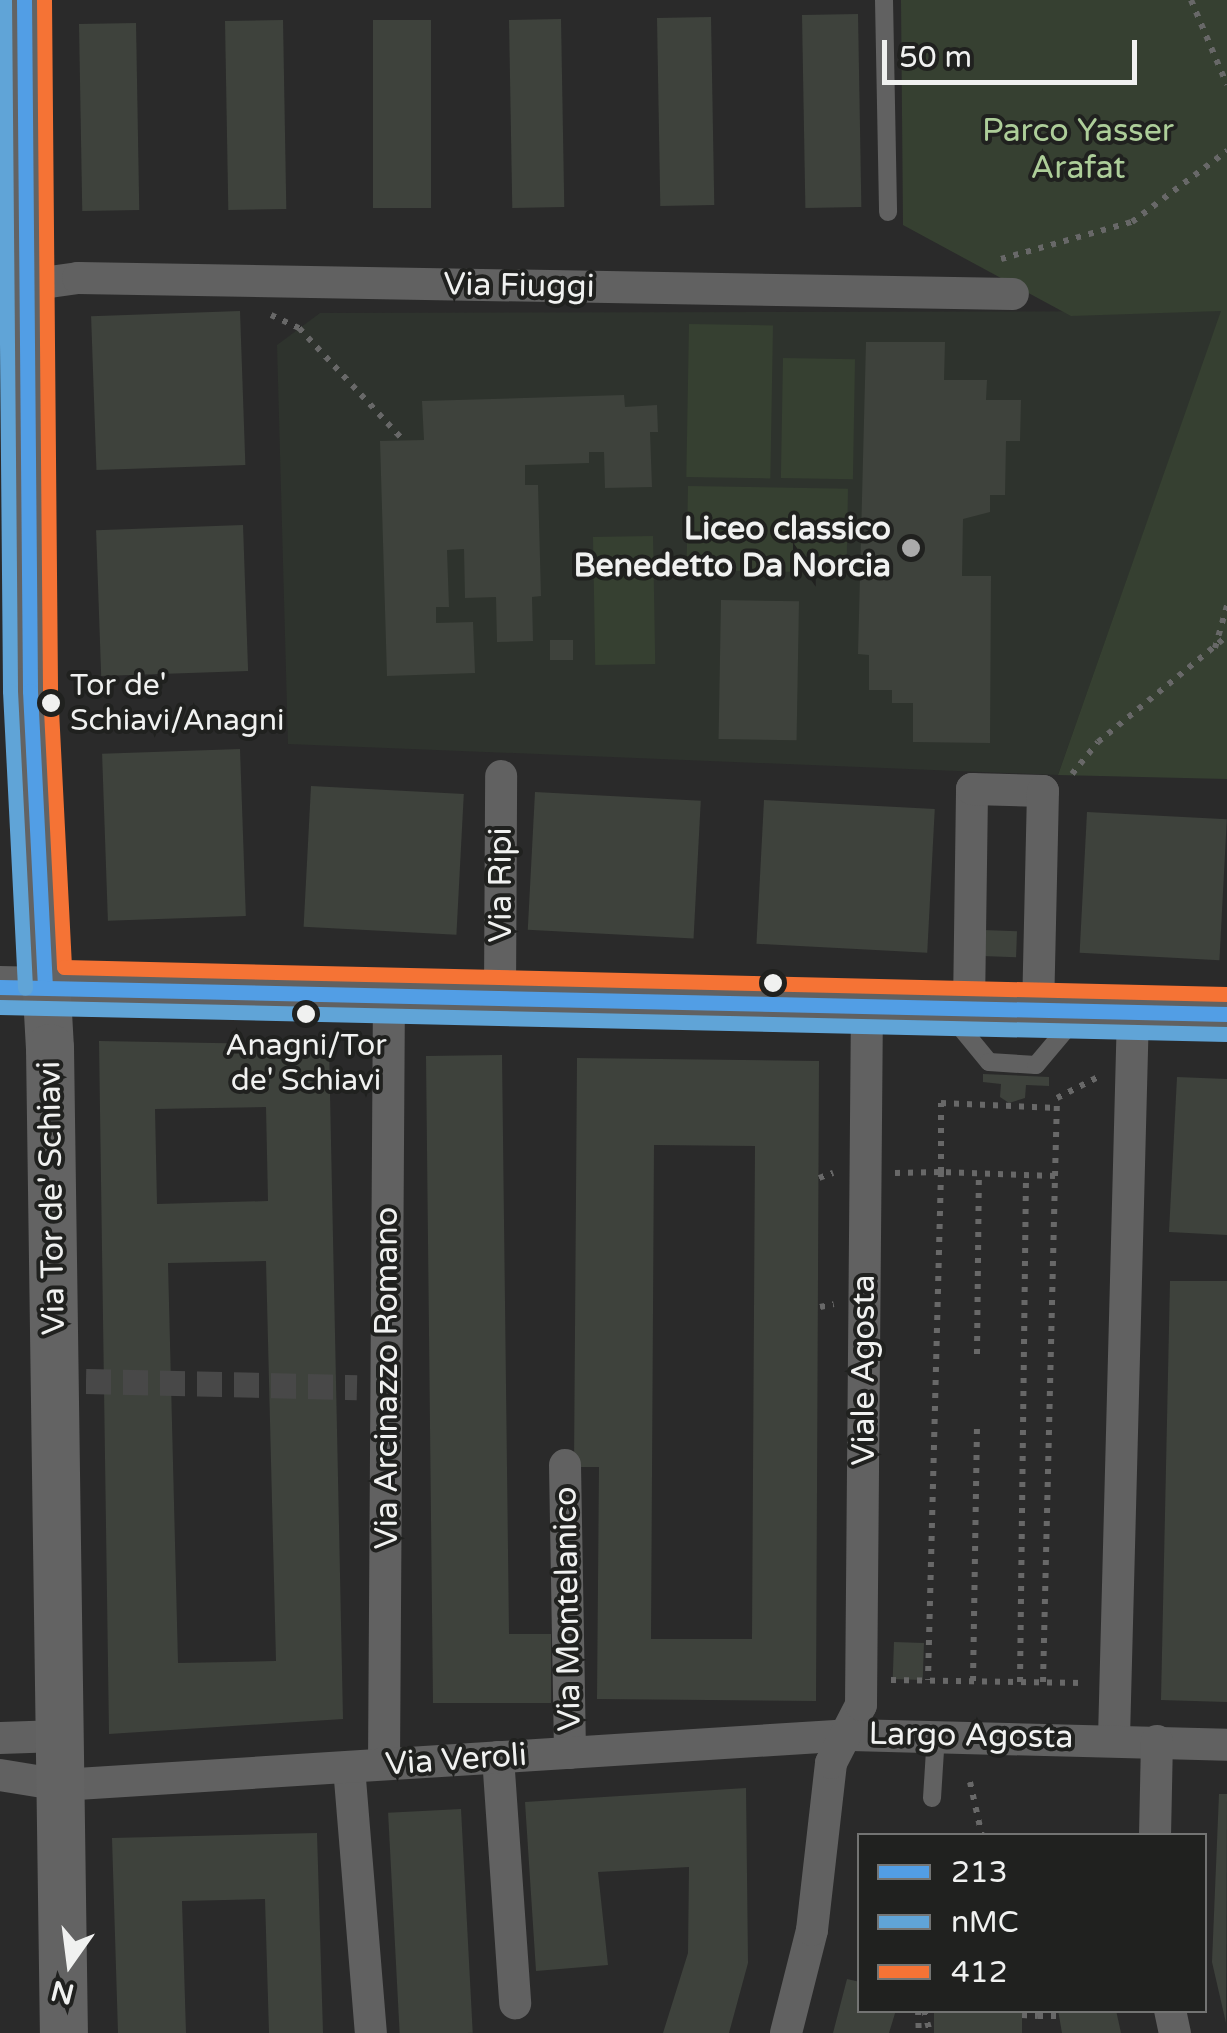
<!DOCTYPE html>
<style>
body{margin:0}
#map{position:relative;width:1227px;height:2033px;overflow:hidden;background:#2a2a2a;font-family:"Varela Round",sans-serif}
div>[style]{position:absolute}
.built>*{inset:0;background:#2e332d}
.green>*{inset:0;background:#364031;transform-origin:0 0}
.building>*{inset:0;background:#3e423c;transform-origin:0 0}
.pedestrian-tunnel>*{height:25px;margin-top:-12.5px;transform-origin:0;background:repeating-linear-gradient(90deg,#484848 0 25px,transparent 0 37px)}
.path>*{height:6px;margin-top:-3px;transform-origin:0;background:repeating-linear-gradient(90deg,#686868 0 5px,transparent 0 13px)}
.service>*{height:18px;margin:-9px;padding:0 9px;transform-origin:9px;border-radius:9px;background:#616161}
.minor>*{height:32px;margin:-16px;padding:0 16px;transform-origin:16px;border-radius:16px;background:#616161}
.tertiary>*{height:42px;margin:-21px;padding:0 21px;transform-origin:21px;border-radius:21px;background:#616161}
.secondary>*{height:48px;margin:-24px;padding:0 24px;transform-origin:24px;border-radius:24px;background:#636363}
.bus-1>*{height:15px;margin:-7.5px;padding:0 7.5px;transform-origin:7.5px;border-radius:7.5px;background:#529ee5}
.bus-2>*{height:15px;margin:-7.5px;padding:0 7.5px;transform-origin:7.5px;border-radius:7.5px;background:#60a4d7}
.bus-3>*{height:15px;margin:-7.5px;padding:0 7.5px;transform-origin:7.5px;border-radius:7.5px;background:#f57335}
.dots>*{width:28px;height:28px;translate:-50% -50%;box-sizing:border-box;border:5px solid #20211f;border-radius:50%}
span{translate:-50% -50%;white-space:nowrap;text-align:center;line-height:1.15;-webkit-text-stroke:8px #20211f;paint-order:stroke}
.bus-label{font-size:30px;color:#f0f1f0}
.left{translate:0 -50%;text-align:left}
.park-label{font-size:32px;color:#adce99}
.street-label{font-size:32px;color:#f0f1f0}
.poi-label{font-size:32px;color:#f0f1f0;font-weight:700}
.right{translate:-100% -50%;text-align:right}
.legend{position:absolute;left:857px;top:1833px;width:350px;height:180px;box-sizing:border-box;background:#20211f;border:2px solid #737473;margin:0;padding:12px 18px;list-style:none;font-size:30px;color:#f0f1f0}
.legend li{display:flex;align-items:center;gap:20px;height:50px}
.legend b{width:50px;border:2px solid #737473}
.north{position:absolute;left:20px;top:1913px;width:100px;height:100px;-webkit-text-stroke:8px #20211f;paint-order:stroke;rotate:194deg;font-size:28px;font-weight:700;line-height:40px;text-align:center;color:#f0f1f0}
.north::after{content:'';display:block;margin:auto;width:35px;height:45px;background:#f0f1f0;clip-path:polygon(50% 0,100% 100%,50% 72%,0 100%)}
.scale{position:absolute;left:882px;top:40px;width:255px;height:45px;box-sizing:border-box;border:5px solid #f0f1f0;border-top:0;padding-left:12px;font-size:30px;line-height:35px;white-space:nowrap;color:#f0f1f0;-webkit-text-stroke:8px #20211f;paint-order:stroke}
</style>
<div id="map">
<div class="built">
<div style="clip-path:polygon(1222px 311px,1058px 775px,288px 744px,277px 345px,320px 313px)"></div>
</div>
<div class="green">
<div style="clip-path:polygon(901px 0,1227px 0,1227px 779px,1058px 775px,1221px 311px,1071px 316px,903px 225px)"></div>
<div style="left:689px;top:324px;width:84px;height:153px;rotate:1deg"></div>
<div style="left:783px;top:358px;width:72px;height:120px;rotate:1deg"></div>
<div style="left:688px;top:486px;width:160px;height:84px;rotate:1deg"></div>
<div style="left:653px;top:536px;width:128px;height:60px;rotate:89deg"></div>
</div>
<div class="building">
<div style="left:858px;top:14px;width:193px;height:56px;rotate:89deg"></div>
<div style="left:711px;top:17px;width:188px;height:54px;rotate:89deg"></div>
<div style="left:561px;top:19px;width:188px;height:52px;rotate:89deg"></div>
<div style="left:283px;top:20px;width:189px;height:58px;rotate:89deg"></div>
<div style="left:373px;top:20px;width:58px;height:188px"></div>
<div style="left:136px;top:23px;width:187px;height:57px;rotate:89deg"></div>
<div style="left:240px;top:311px;width:154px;height:149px;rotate:88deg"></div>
<div style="clip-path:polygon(866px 342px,945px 342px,944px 380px,987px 380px,986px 400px,1021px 400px,1020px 441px,1006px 441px,1005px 495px,990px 495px,990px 512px,963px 519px,962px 576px,991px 576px,990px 743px,913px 742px,913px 703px,892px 703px,892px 690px,869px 690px,869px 655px,858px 654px)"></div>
<div style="clip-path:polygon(624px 395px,625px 407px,657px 405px,658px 432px,650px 432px,652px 487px,605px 488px,604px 452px,589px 452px,589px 463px,525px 465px,525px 485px,538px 485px,541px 596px,532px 597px,533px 641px,497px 642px,496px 597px,465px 598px,464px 549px,447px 550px,449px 607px,436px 607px,436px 623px,473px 622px,475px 673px,387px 676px,380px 441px,424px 440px,422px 401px)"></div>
<div style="left:243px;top:525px;width:146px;height:147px;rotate:88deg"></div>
<div style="left:721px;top:600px;width:78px;height:139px;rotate:1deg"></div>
<div style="left:573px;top:640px;width:20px;height:23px;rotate:90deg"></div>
<div style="left:240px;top:749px;width:167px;height:138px;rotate:88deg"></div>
<div style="left:311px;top:786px;width:153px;height:141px;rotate:3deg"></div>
<div style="left:535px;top:792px;width:166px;height:138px;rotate:3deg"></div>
<div style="left:764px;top:800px;width:171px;height:144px;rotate:3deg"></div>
<div style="left:1087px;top:812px;width:140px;height:141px;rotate:3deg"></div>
<div style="left:983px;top:930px;width:34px;height:26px;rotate:2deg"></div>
<div style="clip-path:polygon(evenodd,99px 1041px,329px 1045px,343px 1719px,109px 1734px,99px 1041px,266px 1107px,268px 1201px,157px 1204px,155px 1109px,266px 1107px,99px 1041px,266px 1261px,276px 1661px,178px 1663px,168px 1263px,266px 1261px)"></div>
<div style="clip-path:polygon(502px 1055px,509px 1634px,551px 1634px,551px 1703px,433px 1703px,426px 1056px)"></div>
<div style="clip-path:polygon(evenodd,577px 1058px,819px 1061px,816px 1701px,597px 1699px,599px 1467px,574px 1467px,577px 1058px,654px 1145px,755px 1146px,752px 1639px,651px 1639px,654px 1145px)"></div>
<div style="clip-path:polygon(983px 1074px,1049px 1077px,1049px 1086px,1026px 1085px,1025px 1098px,1009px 1103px,1000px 1097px,1001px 1084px,983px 1082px)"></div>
<div style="clip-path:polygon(1177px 1077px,1227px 1079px,1227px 1235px,1169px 1232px)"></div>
<div style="clip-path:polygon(1170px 1281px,1227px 1281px,1227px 1702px,1161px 1700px)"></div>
<div style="left:894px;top:1642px;width:30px;height:37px;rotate:2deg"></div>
<div style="clip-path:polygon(746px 1788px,748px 1963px,729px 2033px,663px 2033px,688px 1953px,689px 1867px,598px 1872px,608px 1965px,536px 1971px,525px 1802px)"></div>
<div style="clip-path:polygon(1219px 1794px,1227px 1794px,1226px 2023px,1212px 1962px)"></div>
<div style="left:461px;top:1809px;width:224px;height:73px;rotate:87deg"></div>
<div style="clip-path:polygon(317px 1833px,323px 2033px,269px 2033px,265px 1899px,182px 1901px,186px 2033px,118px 2033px,112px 1838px)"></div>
<div style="clip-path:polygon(847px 1979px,860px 1982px,860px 2010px,896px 2010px,889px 2033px,833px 2033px)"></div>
<div style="left:934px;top:2010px;width:88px;height:23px"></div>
<div style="clip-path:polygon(1058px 2010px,1116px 2010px,1121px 2033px,1062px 2033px)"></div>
</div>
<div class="pedestrian-tunnel">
<div style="left:86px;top:1381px;width:271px;rotate:1.3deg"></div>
</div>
<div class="path">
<div style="left:1191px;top:0;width:92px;rotate:67deg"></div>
<div style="left:1001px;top:259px;width:136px;rotate:-15.8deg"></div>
<div style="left:1132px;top:222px;width:119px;rotate:-36.8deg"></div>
<div style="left:271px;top:315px;width:31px;rotate:25deg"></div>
<div style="left:299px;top:328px;width:153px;rotate:47.1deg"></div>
<div style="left:1215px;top:648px;width:44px;rotate:-74.1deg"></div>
<div style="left:1072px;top:774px;width:41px;rotate:-50.9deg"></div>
<div style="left:1098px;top:742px;width:167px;rotate:-39.4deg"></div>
<div style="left:895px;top:1173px;width:46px;rotate:-1.2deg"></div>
<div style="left:941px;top:1172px;width:508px;rotate:91.47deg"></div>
<div style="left:1055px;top:1176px;width:78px;rotate:-88.5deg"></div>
<div style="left:1057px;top:1098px;width:51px;rotate:-27.1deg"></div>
<div style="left:819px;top:1178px;width:15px;rotate:-20deg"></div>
<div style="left:820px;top:1307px;width:14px;rotate:-12deg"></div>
<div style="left:977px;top:1354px;width:180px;rotate:-89.4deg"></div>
<div style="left:891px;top:1680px;width:193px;rotate:0.9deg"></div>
<div style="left:973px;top:1681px;width:260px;rotate:-89.1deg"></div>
<div style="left:1020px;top:1682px;width:507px;rotate:-89.32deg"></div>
<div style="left:1043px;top:1682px;width:506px;rotate:-88.64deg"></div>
<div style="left:1055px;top:1176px;width:114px;rotate:-178deg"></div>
<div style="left:941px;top:1172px;width:69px;rotate:-90deg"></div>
<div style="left:941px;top:1103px;width:116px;rotate:2.5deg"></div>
<div style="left:970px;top:1782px;width:55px;rotate:77.5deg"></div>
<div style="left:918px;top:2010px;width:23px;rotate:88deg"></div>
<div style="left:924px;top:2010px;width:24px;rotate:75deg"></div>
<div style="left:1038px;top:2010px;width:6px;rotate:90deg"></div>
<div style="left:1038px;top:2016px;width:21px"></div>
<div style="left:1022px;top:2015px;width:16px;rotate:4deg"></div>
</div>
<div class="service">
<div style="left:884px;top:0;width:212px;rotate:88.9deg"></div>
<div style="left:947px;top:1011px;width:66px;rotate:50.5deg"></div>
<div style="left:989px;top:1062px;width:47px;rotate:3.7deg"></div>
<div style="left:1036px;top:1065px;width:67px;rotate:-49.9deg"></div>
<div style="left:932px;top:1798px;width:63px;rotate:-86.4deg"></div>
</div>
<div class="minor">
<div style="left:0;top:289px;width:79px;rotate:-8deg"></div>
<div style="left:78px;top:278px;width:935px;rotate:0.98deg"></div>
<div style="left:500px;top:995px;width:219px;rotate:-89.7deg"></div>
<div style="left:969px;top:1007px;width:218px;rotate:-89.2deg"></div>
<div style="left:972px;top:789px;width:71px;rotate:1.6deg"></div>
<div style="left:1043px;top:791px;width:217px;rotate:91.3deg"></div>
<div style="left:565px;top:1465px;width:288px;rotate:89deg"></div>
<div style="left:0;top:1738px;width:59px;rotate:-1.9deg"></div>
<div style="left:1114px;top:1738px;width:727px;rotate:-88.5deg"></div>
<div style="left:498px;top:1757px;width:247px;rotate:86deg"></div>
<div style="left:384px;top:1764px;width:773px;rotate:-89.63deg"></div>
<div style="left:349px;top:1767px;width:267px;rotate:85.3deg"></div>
<div style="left:0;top:1775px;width:62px;rotate:9.3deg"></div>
<div style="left:61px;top:1785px;width:792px;rotate:-3.62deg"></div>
<div style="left:851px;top:1735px;width:376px;rotate:1.5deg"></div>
<div style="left:1155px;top:1836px;width:95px;rotate:-88.8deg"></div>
<div style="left:1170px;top:2010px;width:24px;rotate:78deg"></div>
<div style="left:786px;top:2033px;width:106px;rotate:-75.8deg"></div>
<div style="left:812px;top:1930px;width:168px;rotate:-83.5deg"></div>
<div style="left:831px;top:1763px;width:65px;rotate:-62.7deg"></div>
<div style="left:861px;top:1705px;width:701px;rotate:-89.51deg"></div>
</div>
<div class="tertiary">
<div style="left:0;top:987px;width:1227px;rotate:1.26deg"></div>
</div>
<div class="secondary">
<div style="left:24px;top:0;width:691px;rotate:89.5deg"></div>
<div style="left:30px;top:691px;width:358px;rotate:86.8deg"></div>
<div style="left:50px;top:1048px;width:985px;rotate:89.19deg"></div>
</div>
<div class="bus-1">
<div style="left:24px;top:0;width:691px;rotate:89.5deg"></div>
<div style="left:30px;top:691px;width:296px;rotate:87.1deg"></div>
<div style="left:0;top:987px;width:1227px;rotate:1.26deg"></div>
</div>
<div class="bus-2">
<div style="left:4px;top:0;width:691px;rotate:89.5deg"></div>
<div style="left:10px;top:691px;width:297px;rotate:87.1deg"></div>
<div style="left:0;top:1007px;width:1227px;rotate:1.26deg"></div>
</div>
<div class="bus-3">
<div style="left:44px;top:0;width:690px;rotate:89.5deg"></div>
<div style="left:50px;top:690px;width:277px;rotate:87.1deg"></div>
<div style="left:64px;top:967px;width:1163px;rotate:1.33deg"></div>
</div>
<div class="dots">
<div style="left:911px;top:548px;background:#ababab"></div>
<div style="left:51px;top:703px;background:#f0f1f0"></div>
<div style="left:773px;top:983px;background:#f0f1f0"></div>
<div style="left:306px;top:1014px;background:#f0f1f0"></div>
</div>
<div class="bus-label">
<span class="left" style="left:70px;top:703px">Tor de'<br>Schiavi/Anagni</span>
<span style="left:306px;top:1063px">Anagni/Tor<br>de' Schiavi</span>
</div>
<div class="park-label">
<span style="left:1078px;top:150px">Parco Yasser<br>Arafat</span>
</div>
<div class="street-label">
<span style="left:519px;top:286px;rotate:1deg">Via Fiuggi</span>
<span style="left:501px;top:885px;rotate:-90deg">Via Ripi</span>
<span style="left:52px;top:1198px;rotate:-91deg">Via Tor de' Schiavi</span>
<span style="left:864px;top:1370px;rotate:-90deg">Viale Agosta</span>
<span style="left:387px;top:1378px;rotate:-90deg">Via Arcinazzo Romano</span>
<span style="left:568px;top:1609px;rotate:-91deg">Via Montelanico</span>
<span style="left:971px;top:1736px;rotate:1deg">Largo Agosta</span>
<span style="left:456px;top:1760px;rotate:-4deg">Via Veroli</span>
</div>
<div class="poi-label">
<span class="right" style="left:891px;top:548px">Liceo classico<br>Benedetto Da Norcia</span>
</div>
<ul class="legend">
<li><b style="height:12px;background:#529ee5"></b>213</li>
<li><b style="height:12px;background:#60a4d7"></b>nMC</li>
<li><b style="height:12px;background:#f57335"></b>412</li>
</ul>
<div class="north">N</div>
<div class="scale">50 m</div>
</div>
